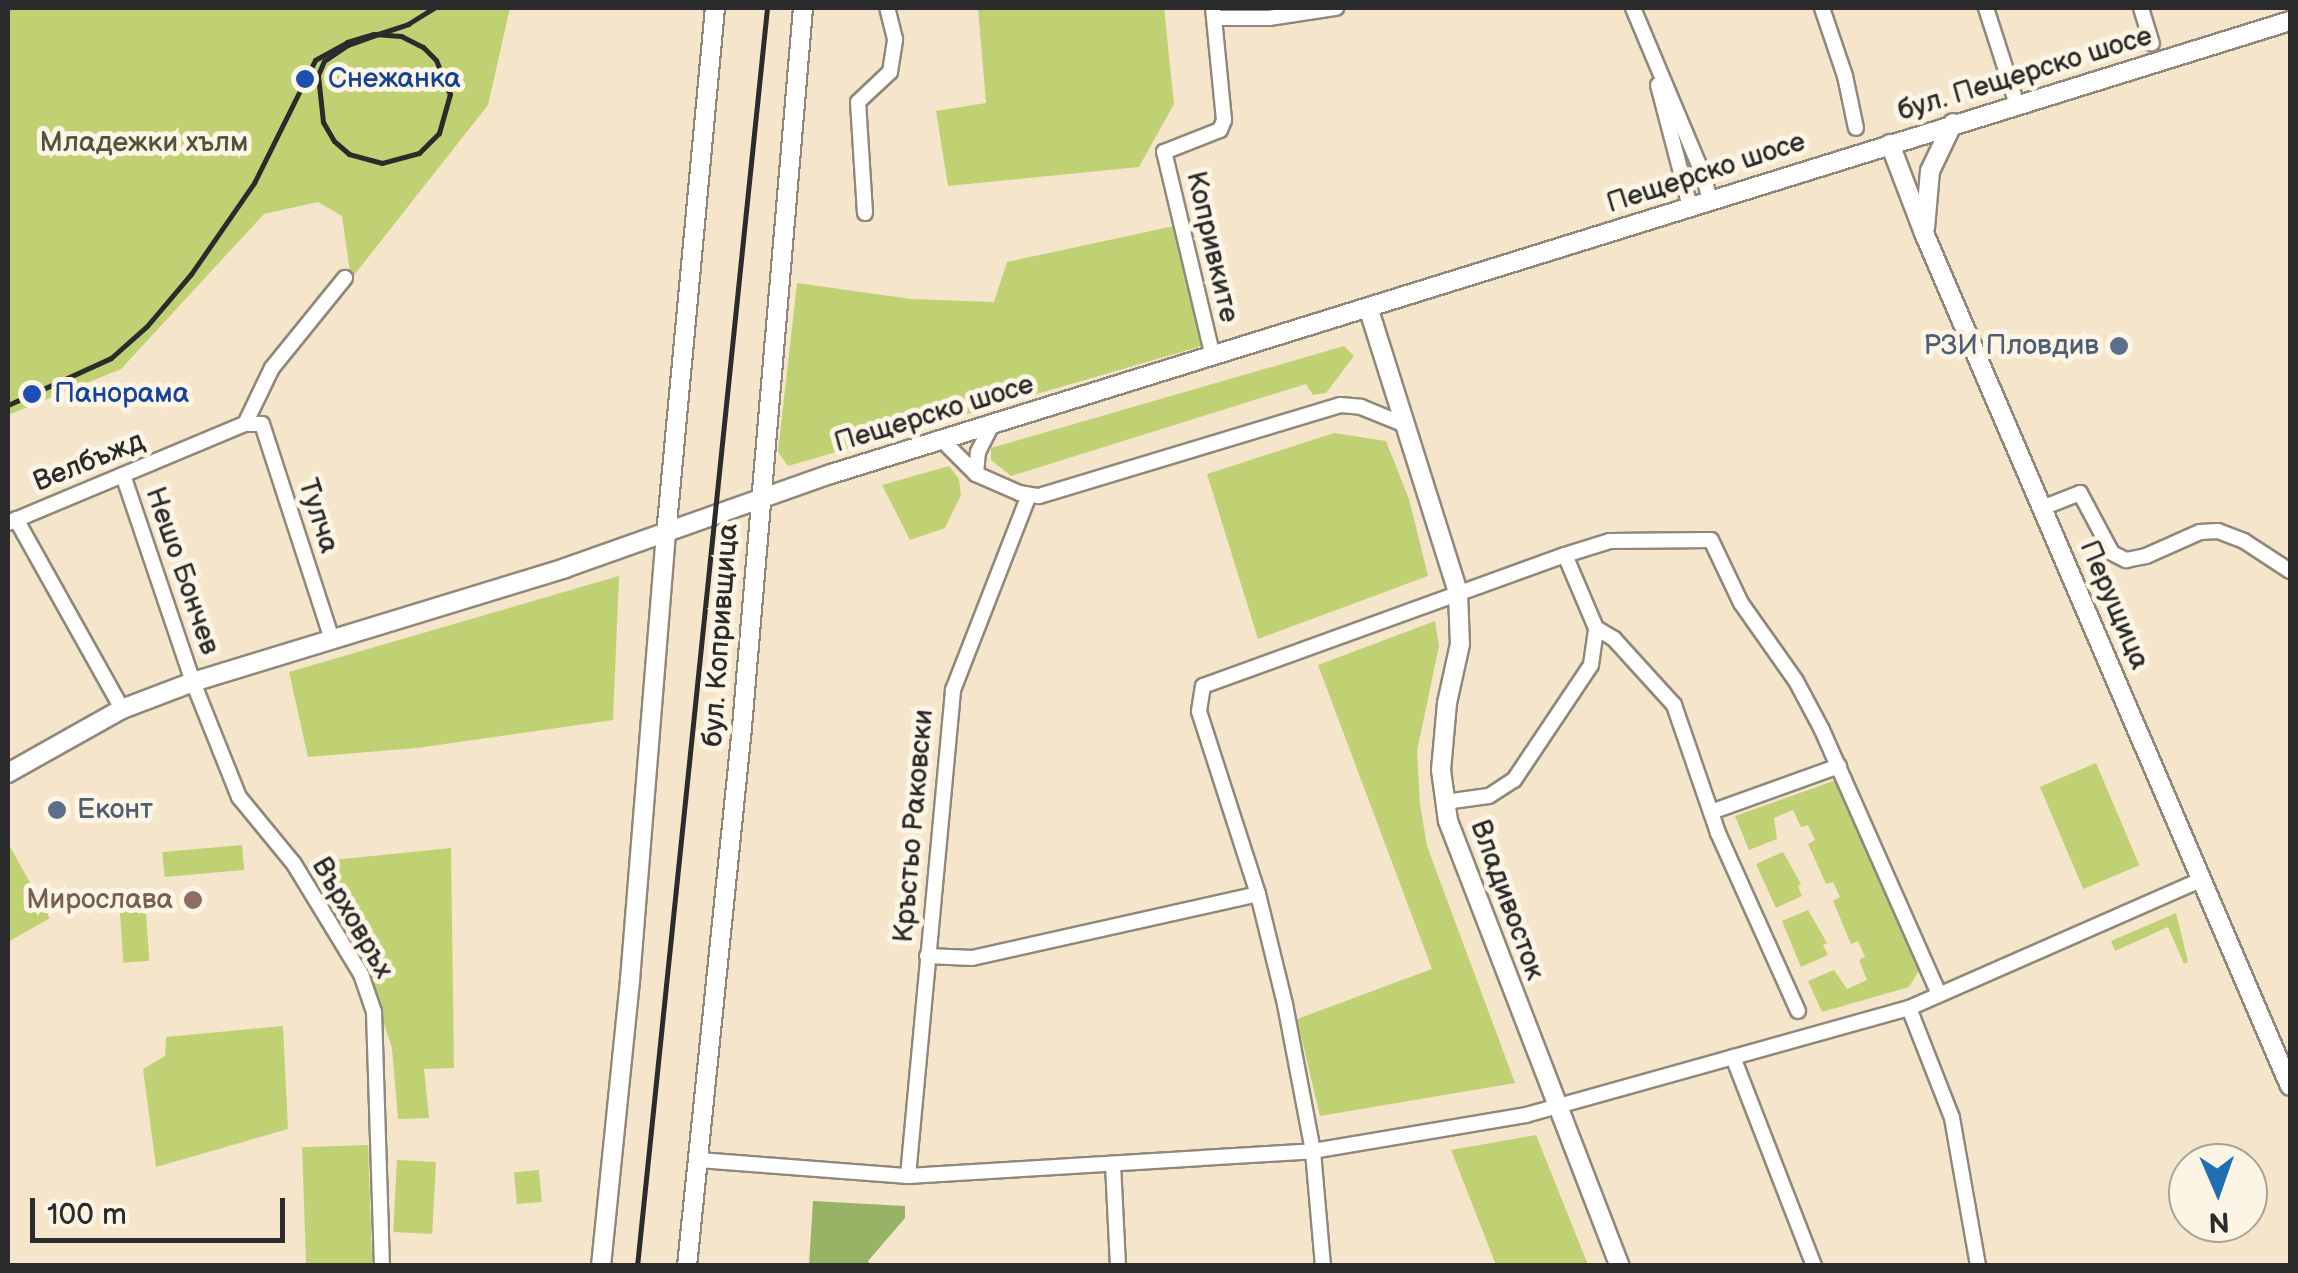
<!DOCTYPE html>
<meta charset="utf-8">
<style>
body{margin:0}
#map{position:relative;width:2298px;height:1273px;overflow:hidden;background:#f5e5ca;font-family:"Balsamiq Sans",sans-serif}
div>[style]{position:absolute}
.green>*{inset:0;background:#c0d174;transform-origin:0 0}
.forest>*{inset:0;background:#98b366}
.roads{filter:drop-shadow(2px 0 #90887a) drop-shadow(-2px 0 #90887a) drop-shadow(0 2px #90887a) drop-shadow(0 -2px #90887a)}
.street>*{height:14px;margin:-7px;padding:0 7px;transform-origin:7px;border-radius:7px;background:#fff}
.secondary>*{height:18px;margin:-9px;padding:0 9px;transform-origin:9px;border-radius:9px;background:#fff}
.rail>*{height:5px;margin:-2.5px;padding:0 2.5px;transform-origin:2.5px;border-radius:2.5px;background:#2b2b2b}
.dots>*{width:28px;height:28px;translate:-50% -50%;box-sizing:border-box;border:5px solid #fcf5e5;border-radius:50%}
span{translate:-50% -50%;white-space:nowrap;text-align:center;line-height:1.15;-webkit-text-stroke:10px #fcf5e5;paint-order:stroke}
.street-label{font-size:28px;color:#2b2b2b}
.transit-label{font-size:28px;color:#164399}
.left{translate:0 -50%;text-align:left}
.park-label{font-size:28px;color:#50543d}
.service-label{font-size:28px;color:#4e5e75}
.right{translate:-100% -50%;text-align:right}
.education-label{font-size:28px;color:#785e54}
.frame{position:absolute;inset:0;border:10px solid #2b2b2b;pointer-events:none}
.north{position:absolute;left:2168px;top:1143px;width:100px;height:100px;box-sizing:border-box;background:#fcf5e5;border:2px solid #a8a49b;border-radius:50%;rotate:178deg;font-size:28px;font-weight:700;line-height:40px;text-align:center;color:#2b2b2b}
.north::after{content:'';display:block;margin:auto;width:35px;height:45px;background:#1f6fb2;clip-path:polygon(50% 0,100% 100%,50% 72%,0 100%)}
.scale{position:absolute;left:30px;top:1198px;width:255px;height:45px;box-sizing:border-box;border:5px solid #2b2b2b;border-top:0;padding-left:12px;font-size:30px;line-height:35px;white-space:nowrap;color:#2b2b2b;-webkit-text-stroke:8px #fcf5e5;paint-order:stroke}
</style>
<div id="map">
<div class="green">
<div style="clip-path:polygon(8px 8px,510px 8px,488px 105px,351px 279px,342px 216px,318px 202px,264px 214px,121px 369px,8px 415px)"></div>
<div style="clip-path:polygon(978px 8px,1164px 8px,1174px 104px,1139px 167px,948px 186px,936px 111px,986px 103px)"></div>
<div style="clip-path:polygon(1174px 226px,1202px 346px,788px 466px,778px 452px,797px 283px,911px 299px,994px 302px,1007px 262px)"></div>
<div style="clip-path:polygon(1344px 346px,1354px 356px,1326px 393px,1313px 395px,1306px 384px,1011px 476px,991px 460px,991px 448px)"></div>
<div style="clip-path:polygon(1334px 433px,1386px 441px,1409px 499px,1428px 576px,1258px 639px,1207px 474px)"></div>
<div style="clip-path:polygon(949px 466px,959px 479px,961px 495px,945px 528px,910px 540px,882px 485px)"></div>
<div style="clip-path:polygon(619px 576px,613px 720px,417px 748px,308px 757px,289px 672px)"></div>
<div style="clip-path:polygon(1435px 621px,1439px 646px,1417px 751px,1420px 804px,1427px 846px,1515px 1083px,1320px 1116px,1297px 1019px,1432px 969px,1318px 665px)"></div>
<div style="left:2096px;top:763px;width:111px;height:61px;rotate:67deg"></div>
<div style="clip-path:polygon(1836px 780px,1920px 969px,1909px 987px,1822px 1012px,1808px 981px,1834px 970px,1847px 989px,1867px 980px,1859px 960px,1865px 957px,1858px 941px,1851px 944px,1833px 901px,1840px 897px,1833px 882px,1826px 884px,1808px 844px,1815px 840px,1808px 825px,1801px 827px,1793px 810px,1774px 818px,1777px 839px,1749px 850px,1735px 816px)"></div>
<div style="clip-path:polygon(9px 845px,50px 918px,8px 942px,8px 846px)"></div>
<div style="left:242px;top:845px;width:25px;height:80px;rotate:85deg"></div>
<div style="clip-path:polygon(451px 848px,454px 1068px,424px 1069px,429px 1118px,398px 1119px,392px 1048px,375px 997px,329px 894px,323px 861px)"></div>
<div style="clip-path:polygon(1783px 852px,1801px 884px,1798px 886px,1802px 896px,1776px 908px,1756px 864px)"></div>
<div style="left:145px;top:899px;width:62px;height:26px;rotate:86deg"></div>
<div style="clip-path:polygon(1808px 910px,1827px 943px,1823px 945px,1828px 955px,1801px 967px,1782px 921px)"></div>
<div style="clip-path:polygon(2176px 913px,2188px 962px,2184px 964px,2168px 927px,2115px 951px,2111px 941px)"></div>
<div style="clip-path:polygon(283px 1026px,288px 1129px,156px 1167px,143px 1069px,165px 1056px,166px 1037px)"></div>
<div style="clip-path:polygon(1536px 1135px,1588px 1265px,1496px 1265px,1451px 1150px)"></div>
<div style="left:368px;top:1145px;width:120px;height:66px;rotate:88deg"></div>
<div style="left:397px;top:1160px;width:39px;height:72px;rotate:3deg"></div>
<div style="left:539px;top:1170px;width:32px;height:25px;rotate:85deg"></div>
</div>
<div class="forest">
<div style="clip-path:polygon(813px 1201px,905px 1206px,905px 1218px,868px 1261px,870px 1265px,809px 1265px)"></div>
</div>
<div class="roads">
<div class="street">
<div style="left:1633px;top:8px;width:183px;rotate:67.2deg"></div>
<div style="left:1704px;top:177px;width:25px;rotate:76deg"></div>
<div style="left:1822px;top:8px;width:72px;rotate:71.3deg"></div>
<div style="left:1845px;top:76px;width:53px;rotate:78.1deg"></div>
<div style="left:1986px;top:8px;width:91px;rotate:72.2deg"></div>
<div style="left:2141px;top:8px;width:37px;rotate:73deg"></div>
<div style="left:1215px;top:18px;width:54px"></div>
<div style="left:1269px;top:18px;width:68px;rotate:-8.5deg"></div>
<div style="left:1658px;top:85px;width:126px;rotate:75.3deg"></div>
<div style="left:865px;top:213px;width:111px;rotate:-93.6deg"></div>
<div style="left:858px;top:102px;width:44px;rotate:-43.2deg"></div>
<div style="left:890px;top:72px;width:33px;rotate:-81deg"></div>
<div style="left:895px;top:39px;width:32px;rotate:-104deg"></div>
<div style="left:1213px;top:357px;width:211px;rotate:-103.4deg"></div>
<div style="left:1164px;top:152px;width:60px;rotate:-21.4deg"></div>
<div style="left:1220px;top:130px;width:11px;rotate:-68deg"></div>
<div style="left:1224px;top:120px;width:113px;rotate:-95.6deg"></div>
<div style="left:245px;top:424px;width:62px;rotate:-64.3deg"></div>
<div style="left:272px;top:368px;width:116px;rotate:-51deg"></div>
<div style="left:943px;top:441px;width:47px;rotate:45deg"></div>
<div style="left:976px;top:474px;width:47px;rotate:23.8deg"></div>
<div style="left:1019px;top:493px;width:20px;rotate:9deg"></div>
<div style="left:1039px;top:496px;width:314px;rotate:-16.8deg"></div>
<div style="left:1340px;top:405px;width:21px;rotate:5deg"></div>
<div style="left:1361px;top:407px;width:48px;rotate:22.2deg"></div>
<div style="left:976px;top:474px;width:22px;rotate:-85deg"></div>
<div style="left:978px;top:452px;width:29px;rotate:-63deg"></div>
<div style="left:123px;top:475px;width:219px;rotate:71.3deg"></div>
<div style="left:193px;top:682px;width:124px;rotate:68.2deg"></div>
<div style="left:239px;top:797px;width:87px;rotate:50.6deg"></div>
<div style="left:294px;top:864px;width:129px;rotate:58.7deg"></div>
<div style="left:361px;top:974px;width:40px;rotate:71.1deg"></div>
<div style="left:374px;top:1012px;width:254px;rotate:88.2deg"></div>
<div style="left:2042px;top:508px;width:41px;rotate:-21.5deg"></div>
<div style="left:2080px;top:493px;width:68px;rotate:61.9deg"></div>
<div style="left:2112px;top:553px;width:16px;rotate:27deg"></div>
<div style="left:2126px;top:560px;width:20px;rotate:-11deg"></div>
<div style="left:2146px;top:556px;width:59px;rotate:-24deg"></div>
<div style="left:2200px;top:532px;width:18px;rotate:-3deg"></div>
<div style="left:2218px;top:531px;width:28px;rotate:21deg"></div>
<div style="left:2244px;top:541px;width:55px;rotate:33.1deg"></div>
<div style="left:16px;top:519px;width:218px;rotate:60.8deg"></div>
<div style="left:8px;top:523px;width:257px;rotate:-22.7deg"></div>
<div style="left:245px;top:424px;width:17px"></div>
<div style="left:262px;top:424px;width:227px;rotate:72deg"></div>
<div style="left:1565px;top:555px;width:47px;rotate:-17.3deg"></div>
<div style="left:1610px;top:541px;width:101px;rotate:-0.6deg"></div>
<div style="left:1711px;top:540px;width:70px;rotate:64.5deg"></div>
<div style="left:1741px;top:603px;width:95px;rotate:54.8deg"></div>
<div style="left:1796px;top:681px;width:55px;rotate:62deg"></div>
<div style="left:1822px;top:730px;width:287px;rotate:66.1deg"></div>
<div style="left:1445px;top:802px;width:44px;rotate:-7.8deg"></div>
<div style="left:1489px;top:796px;width:30px;rotate:-33deg"></div>
<div style="left:1514px;top:780px;width:138px;rotate:-56.2deg"></div>
<div style="left:1591px;top:665px;width:37px;rotate:-82deg"></div>
<div style="left:1711px;top:812px;width:136px;rotate:-19.8deg"></div>
<div style="left:927px;top:956px;width:45px;rotate:2.5deg"></div>
<div style="left:972px;top:958px;width:293px;rotate:-12.6deg"></div>
<div style="left:1909px;top:1008px;width:118px;rotate:68.6deg"></div>
<div style="left:1952px;top:1118px;width:150px;rotate:80deg"></div>
<div style="left:1733px;top:1057px;width:224px;rotate:68.8deg"></div>
<div style="left:699px;top:1160px;width:210px;rotate:4.4deg"></div>
<div style="left:908px;top:1176px;width:406px;rotate:-3.5deg"></div>
<div style="left:1313px;top:1151px;width:216px;rotate:-9.6deg"></div>
<div style="left:1526px;top:1115px;width:398px;rotate:-15.6deg"></div>
<div style="left:1909px;top:1008px;width:321px;rotate:-23.7deg"></div>
<div style="left:1113px;top:1164px;width:102px;rotate:87.2deg"></div>
<div style="left:908px;top:1176px;width:488px;rotate:-84.7deg"></div>
<div style="left:953px;top:690px;width:209px;rotate:-68.7deg"></div>
<div style="left:1323px;top:1266px;width:115px;rotate:-95deg"></div>
<div style="left:1313px;top:1151px;width:150px;rotate:-100.8deg"></div>
<div style="left:1285px;top:1004px;width:113px;rotate:-103.8deg"></div>
<div style="left:1258px;top:894px;width:192px;rotate:-107.9deg"></div>
<div style="left:1199px;top:711px;width:25px;rotate:-81deg"></div>
<div style="left:1203px;top:686px;width:385px;rotate:-19.9deg"></div>
<div style="left:1565px;top:555px;width:79px;rotate:67deg"></div>
<div style="left:1596px;top:628px;width:21px;rotate:31deg"></div>
<div style="left:1614px;top:639px;width:89px;rotate:47.7deg"></div>
<div style="left:1674px;top:705px;width:135px;rotate:71deg"></div>
<div style="left:1718px;top:833px;width:195px;rotate:65.8deg"></div>
</div>
<div class="secondary">
<div style="left:1890px;top:144px;width:95px;rotate:69.1deg"></div>
<div style="left:1924px;top:233px;width:928px;rotate:66.78deg"></div>
<div style="left:1925px;top:228px;width:57px;rotate:-85deg"></div>
<div style="left:1930px;top:171px;width:53px;rotate:-64.4deg"></div>
<div style="left:1369px;top:310px;width:297px;rotate:72.5deg"></div>
<div style="left:1458px;top:593px;width:51px;rotate:87.8deg"></div>
<div style="left:1460px;top:644px;width:60px;rotate:102.4deg"></div>
<div style="left:1447px;top:703px;width:67px;rotate:95.1deg"></div>
<div style="left:1441px;top:770px;width:51px;rotate:82.2deg"></div>
<div style="left:1448px;top:821px;width:477px;rotate:68.9deg"></div>
<div style="left:8px;top:773px;width:131px;rotate:-29.3deg"></div>
<div style="left:122px;top:709px;width:76px;rotate:-20.8deg"></div>
<div style="left:193px;top:682px;width:389px;rotate:-17deg"></div>
<div style="left:565px;top:568px;width:282px;rotate:-19.5deg"></div>
<div style="left:831px;top:474px;width:1528px;rotate:-17.25deg"></div>
<div style="left:601px;top:1266px;width:287px;rotate:-84.2deg"></div>
<div style="left:630px;top:980px;width:446px;rotate:-85.4deg"></div>
<div style="left:666px;top:535px;width:529px;rotate:-84.69deg"></div>
<div style="left:687px;top:1266px;width:542px;rotate:-84.17deg"></div>
<div style="left:742px;top:727px;width:722px;rotate:-85.15deg"></div>
</div>
</div>
<div class="rail">
<div style="left:8px;top:405px;width:113px;rotate:-24.5deg"></div>
<div style="left:111px;top:358px;width:48px;rotate:-41.6deg"></div>
<div style="left:147px;top:326px;width:68px;rotate:-49.8deg"></div>
<div style="left:191px;top:274px;width:111px;rotate:-55.3deg"></div>
<div style="left:254px;top:183px;width:137px;rotate:-63.6deg"></div>
<div style="left:315px;top:60px;width:37px;rotate:-29deg"></div>
<div style="left:347px;top:42px;width:28px;rotate:-17deg"></div>
<div style="left:374px;top:34px;width:27px;rotate:4deg"></div>
<div style="left:401px;top:36px;width:25px;rotate:27deg"></div>
<div style="left:423px;top:47px;width:18px;rotate:45deg"></div>
<div style="left:436px;top:60px;width:37px;rotate:68deg"></div>
<div style="left:450px;top:94px;width:41px;rotate:105.8deg"></div>
<div style="left:439px;top:133px;width:28px;rotate:135deg"></div>
<div style="left:419px;top:153px;width:38px;rotate:165deg"></div>
<div style="left:382px;top:163px;width:34px;rotate:-165deg"></div>
<div style="left:349px;top:154px;width:20px;rotate:-139deg"></div>
<div style="left:334px;top:141px;width:22px;rotate:-120deg"></div>
<div style="left:323px;top:122px;width:47px;rotate:-96.1deg"></div>
<div style="left:318px;top:75px;width:15px;rotate:-67deg"></div>
<div style="left:324px;top:61px;width:29px;rotate:-34deg"></div>
<div style="left:348px;top:45px;width:29px;rotate:-20deg"></div>
<div style="left:375px;top:35px;width:35px;rotate:-18deg"></div>
<div style="left:408px;top:24px;width:31px;rotate:-32deg"></div>
<div style="left:637px;top:1266px;width:1265px;rotate:-84.1deg"></div>
</div>
<div class="dots">
<div style="left:305px;top:79px;background:#1a4fb4"></div>
<div style="left:2119px;top:346px;background:#5c6f8a"></div>
<div style="left:32px;top:394px;background:#1a4fb4"></div>
<div style="left:57px;top:810px;background:#5c6f8a"></div>
<div style="left:193px;top:900px;background:#8d6e63"></div>
</div>
<div class="street-label">
<span style="left:2025px;top:74px;rotate:-17deg">бул. Пещерско шосе</span>
<span style="left:1706px;top:173px;rotate:-18deg">Пещерско шосе</span>
<span style="left:1212px;top:247px;rotate:77deg">Копривките</span>
<span style="left:934px;top:414px;rotate:-17deg">Пещерско шосе</span>
<span style="left:89px;top:462px;rotate:-22deg">Велбъжд</span>
<span style="left:318px;top:516px;rotate:72deg">Тулча</span>
<span style="left:182px;top:571px;rotate:71deg">Нешо Бончев</span>
<span style="left:2114px;top:605px;rotate:67deg">Перущица</span>
<span style="left:721px;top:635px;rotate:-86deg">бул. Копривщица</span>
<span style="left:914px;top:826px;rotate:-85deg">Кръстьо Раковски</span>
<span style="left:1507px;top:900px;rotate:70deg">Владивосток</span>
<span style="left:352px;top:918px;rotate:60deg">Върховръх</span>
</div>
<div class="transit-label">
<span class="left" style="left:328px;top:79px">Снежанка</span>
<span class="left" style="left:54px;top:394px">Панорама</span>
</div>
<div class="park-label">
<span style="left:144px;top:143px">Младежки хълм</span>
</div>
<div class="service-label">
<span class="right" style="left:2099px;top:346px">РЗИ Пловдив</span>
<span class="left" style="left:77px;top:810px">Еконт</span>
</div>
<div class="education-label">
<span class="right" style="left:173px;top:900px">Мирослава</span>
</div>
<div class="frame"></div>
<div class="north">N</div>
<div class="scale">100 m</div>
</div>
